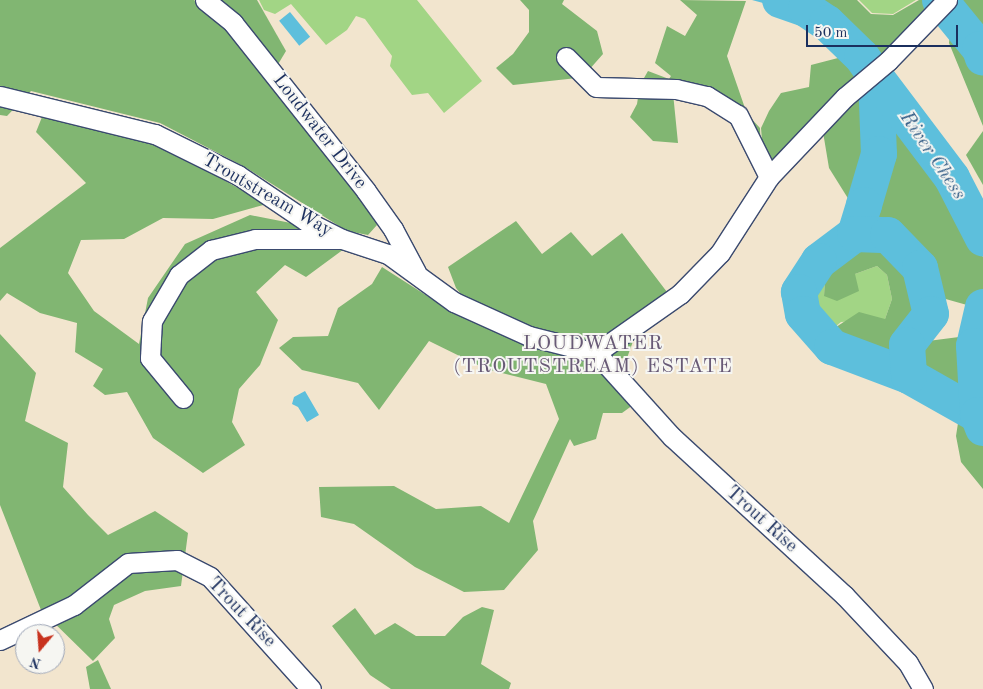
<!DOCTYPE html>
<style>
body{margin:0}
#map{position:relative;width:983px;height:689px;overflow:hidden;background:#f2e5ce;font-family:"Old Standard TT",serif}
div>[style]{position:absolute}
.green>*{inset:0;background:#a2d585}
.forest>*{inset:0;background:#81b672}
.water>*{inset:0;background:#5dbfdc;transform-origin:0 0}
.river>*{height:36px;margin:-18px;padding:0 18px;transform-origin:18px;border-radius:18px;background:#5dbfdc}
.roads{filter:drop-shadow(1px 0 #3b4a6f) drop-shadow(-1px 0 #3b4a6f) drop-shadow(0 1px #3b4a6f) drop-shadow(0 -1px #3b4a6f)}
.minor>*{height:19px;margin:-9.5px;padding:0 9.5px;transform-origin:9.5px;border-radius:9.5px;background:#fff}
span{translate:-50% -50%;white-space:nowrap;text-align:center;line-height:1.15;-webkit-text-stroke:4px #f6f6f2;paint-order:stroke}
.street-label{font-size:19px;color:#1b2f5e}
.water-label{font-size:20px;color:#2f5a84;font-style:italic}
.neighbourhood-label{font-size:20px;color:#685a76;letter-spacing:1px}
.north{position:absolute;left:15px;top:624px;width:50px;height:50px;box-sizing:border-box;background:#f6f6f2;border:1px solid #9ea6b7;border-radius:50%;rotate:198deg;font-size:14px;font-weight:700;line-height:20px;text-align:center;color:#1b2f5e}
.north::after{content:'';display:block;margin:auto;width:18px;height:22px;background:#c8321e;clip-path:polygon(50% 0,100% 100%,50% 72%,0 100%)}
.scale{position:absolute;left:806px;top:25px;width:152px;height:22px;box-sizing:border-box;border:2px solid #1b2f5e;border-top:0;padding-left:6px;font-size:15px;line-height:18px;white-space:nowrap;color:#1b2f5e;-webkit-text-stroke:4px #f6f6f2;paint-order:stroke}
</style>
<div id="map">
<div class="green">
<div style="clip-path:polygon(259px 0,417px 0,482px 81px,444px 113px,428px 93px,412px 95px,390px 66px,392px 56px,365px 19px,356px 16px,347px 30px,326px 45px,291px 4px,275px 14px,264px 10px)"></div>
<div style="clip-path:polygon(859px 0,916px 0,893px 14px,872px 13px)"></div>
<div style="clip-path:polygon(826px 263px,824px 296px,855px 274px,877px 266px,887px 275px,892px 299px,885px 319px,841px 322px,830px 331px,812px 311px,808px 295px)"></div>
</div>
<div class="forest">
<div style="clip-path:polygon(0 0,194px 0,228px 29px,373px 213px,377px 225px,368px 235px,347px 231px,245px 167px,160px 123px,31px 91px,7px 116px,0 115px)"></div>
<div style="clip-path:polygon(213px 0,257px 0,286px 51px,274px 71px)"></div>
<div style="clip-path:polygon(520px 0,564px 0,562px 4px,597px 31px,603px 54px,588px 71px,577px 78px,513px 85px,496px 68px,513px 54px,529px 32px,529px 10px)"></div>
<div style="clip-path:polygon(680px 0,746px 1px,727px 56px,747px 114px,760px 128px,761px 153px,740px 112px,673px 93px,678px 143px,653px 141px,630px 117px,637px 104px,640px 85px,648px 71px,669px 79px,671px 76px,655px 63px,667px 26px,685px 36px,697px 15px)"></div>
<div style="clip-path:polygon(775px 0,857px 0,871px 14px,893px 15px,919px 0,938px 0,773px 164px,763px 153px,761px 128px,769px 111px,781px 93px,809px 87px,811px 65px,838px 58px,805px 20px)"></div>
<div style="clip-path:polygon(947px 0,983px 0,983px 126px,949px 43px,953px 7px)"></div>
<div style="clip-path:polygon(866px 88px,935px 175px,983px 257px,983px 489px,961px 462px,956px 436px,962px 397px,918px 372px,928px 341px,959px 337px,967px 305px,935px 296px,926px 257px,891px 225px,864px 224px,829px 168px,823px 132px)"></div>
<div style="clip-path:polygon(44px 112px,152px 140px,267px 204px,213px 219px,163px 218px,124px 239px,81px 240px,68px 273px,94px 311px,139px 344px,148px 298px,185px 244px,250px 215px,301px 225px,344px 249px,306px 277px,285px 265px,256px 292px,278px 320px,260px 365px,239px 389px,232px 422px,245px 445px,203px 473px,153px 438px,127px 392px,105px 395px,93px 386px,103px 369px,75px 352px,77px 323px,40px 313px,7px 293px,0 301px,0 248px,86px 183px,36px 132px)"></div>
<div style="clip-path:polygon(983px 131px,983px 185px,966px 155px)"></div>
<div style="clip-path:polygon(516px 221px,542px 254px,571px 232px,592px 256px,622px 233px,667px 292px,644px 311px,627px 358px,592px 360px,633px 405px,622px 413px,603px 413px,596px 439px,574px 446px,570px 439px,533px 521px,538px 550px,504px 590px,464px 592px,415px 567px,354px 524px,321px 517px,319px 487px,394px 486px,436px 509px,481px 506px,509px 523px,559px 419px,546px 384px,486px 369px,429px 341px,379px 410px,358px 383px,302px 370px,279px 348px,293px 337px,328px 336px,338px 308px,372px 284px,382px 267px,446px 308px,484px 322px,456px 288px,448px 267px)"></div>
<div style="clip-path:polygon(856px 242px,888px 243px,913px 272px,922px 302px,916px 319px,896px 345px,894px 362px,861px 353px,830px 331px,859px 312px,885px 319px,892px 299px,887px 275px,877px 266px,855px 274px,859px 291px,837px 301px,824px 296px,826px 263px)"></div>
<div style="clip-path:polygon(0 334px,36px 373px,25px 421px,68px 443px,63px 487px,88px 515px,108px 535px,155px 511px,188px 533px,181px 586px,145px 591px,114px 605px,109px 619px,115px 638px,93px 661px,41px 610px,0 505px)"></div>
<div style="clip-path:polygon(482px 607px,494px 610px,481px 664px,511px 683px,509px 689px,391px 689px,370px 675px,332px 626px,355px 608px,375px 635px,395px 623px,416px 636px,445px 636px,463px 617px)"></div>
<div style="clip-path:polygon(98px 660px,111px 689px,90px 689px,86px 667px)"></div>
</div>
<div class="water">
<div style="clip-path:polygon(752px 0,801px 0,811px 4px,869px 55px,859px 66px,800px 13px)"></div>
<div style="left:290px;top:12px;width:32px;height:14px;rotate:51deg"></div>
<div style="clip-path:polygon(305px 391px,319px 415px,307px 422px,298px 407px,292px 404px,294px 397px)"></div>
</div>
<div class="river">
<div style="left:780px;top:0;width:28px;rotate:19deg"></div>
<div style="left:806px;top:9px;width:25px;rotate:34deg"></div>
<div style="left:827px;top:23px;width:49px;rotate:44.2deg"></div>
<div style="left:862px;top:57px;width:24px;rotate:55deg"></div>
<div style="left:876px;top:77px;width:77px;rotate:87.8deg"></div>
<div style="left:879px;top:154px;width:53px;rotate:106.4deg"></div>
<div style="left:864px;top:205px;width:30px;rotate:107deg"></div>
<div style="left:855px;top:234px;width:45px;rotate:143.1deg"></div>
<div style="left:819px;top:261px;width:37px;rotate:123deg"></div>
<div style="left:799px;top:292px;width:22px;rotate:80deg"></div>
<div style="left:803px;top:314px;width:44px;rotate:48.7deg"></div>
<div style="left:832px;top:347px;width:82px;rotate:20.6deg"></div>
<div style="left:909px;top:376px;width:79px;rotate:29.5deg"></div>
<div style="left:940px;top:0;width:63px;rotate:50.8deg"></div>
<div style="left:980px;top:49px;width:9px;rotate:72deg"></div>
<div style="left:876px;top:77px;width:126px;rotate:53deg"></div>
<div style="left:952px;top:178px;width:68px;rotate:62.7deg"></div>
<div style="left:855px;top:234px;width:33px;rotate:2deg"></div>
<div style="left:888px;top:235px;width:46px;rotate:45.9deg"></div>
<div style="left:920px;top:268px;width:47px;rotate:76.6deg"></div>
<div style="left:931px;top:314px;width:39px;rotate:128deg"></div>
<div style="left:907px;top:345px;width:31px;rotate:86deg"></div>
<div style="left:983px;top:307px;width:40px;rotate:103deg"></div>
<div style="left:974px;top:346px;width:69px;rotate:86.7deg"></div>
<div style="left:978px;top:415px;width:14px;rotate:69deg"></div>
</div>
<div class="roads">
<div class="minor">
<div style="left:205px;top:0;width:36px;rotate:39deg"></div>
<div style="left:233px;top:23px;width:214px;rotate:51.6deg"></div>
<div style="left:366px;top:191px;width:47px;rotate:54.6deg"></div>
<div style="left:393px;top:229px;width:49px;rotate:61.9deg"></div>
<div style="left:566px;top:57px;width:42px;rotate:45deg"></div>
<div style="left:596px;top:87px;width:80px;rotate:1.4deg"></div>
<div style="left:676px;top:89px;width:32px;rotate:13deg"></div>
<div style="left:707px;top:96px;width:36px;rotate:32deg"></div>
<div style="left:738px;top:115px;width:69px;rotate:63.4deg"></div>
<div style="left:0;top:96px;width:160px;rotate:13.8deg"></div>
<div style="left:155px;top:134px;width:93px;rotate:26.3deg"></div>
<div style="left:238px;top:175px;width:82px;rotate:34.1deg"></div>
<div style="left:306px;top:221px;width:40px;rotate:26.6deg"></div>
<div style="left:342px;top:239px;width:48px;rotate:18.1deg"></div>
<div style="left:388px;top:254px;width:82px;rotate:36deg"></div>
<div style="left:454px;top:302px;width:82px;rotate:24.4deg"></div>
<div style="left:529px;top:336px;width:69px;rotate:14.2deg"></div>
<div style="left:596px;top:353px;width:103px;rotate:-35.1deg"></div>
<div style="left:680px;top:294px;width:57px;rotate:-45.7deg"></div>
<div style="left:720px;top:253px;width:90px;rotate:-57.2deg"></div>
<div style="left:769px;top:177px;width:110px;rotate:-46.5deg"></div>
<div style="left:845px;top:97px;width:56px;rotate:-39.9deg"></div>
<div style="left:888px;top:61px;width:85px;rotate:-46deg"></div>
<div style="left:596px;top:353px;width:113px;rotate:47.9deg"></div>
<div style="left:672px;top:437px;width:234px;rotate:42.6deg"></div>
<div style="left:844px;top:595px;width:93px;rotate:46.7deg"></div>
<div style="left:908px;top:663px;width:30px;rotate:60deg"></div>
<div style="left:183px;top:398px;width:52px;rotate:-129.5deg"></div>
<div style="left:150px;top:358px;width:37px;rotate:-87deg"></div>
<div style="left:152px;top:321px;width:53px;rotate:-59.6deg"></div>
<div style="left:179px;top:275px;width:41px;rotate:-38deg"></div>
<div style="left:211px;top:250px;width:45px;rotate:-14deg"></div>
<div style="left:255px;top:239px;width:84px"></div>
<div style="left:0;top:640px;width:82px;rotate:-25.3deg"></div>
<div style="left:74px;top:605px;width:68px;rotate:-37.9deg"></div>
<div style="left:128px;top:563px;width:49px;rotate:-3.5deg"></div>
<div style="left:177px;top:560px;width:37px;rotate:27deg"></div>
<div style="left:210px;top:577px;width:151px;rotate:48deg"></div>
</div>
</div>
<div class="street-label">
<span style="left:319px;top:132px;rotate:52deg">Loudwater Drive</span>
<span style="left:267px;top:196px;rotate:30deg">Troutstream Way</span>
<span style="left:761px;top:520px;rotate:42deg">Trout Rise</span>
<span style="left:241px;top:613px;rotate:46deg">Trout Rise</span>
</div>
<div class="water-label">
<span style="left:932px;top:156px;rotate:56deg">River Chess</span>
</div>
<div class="neighbourhood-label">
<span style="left:593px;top:356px">LOUDWATER<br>(TROUTSTREAM) ESTATE</span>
</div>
<div class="north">N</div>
<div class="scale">50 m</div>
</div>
